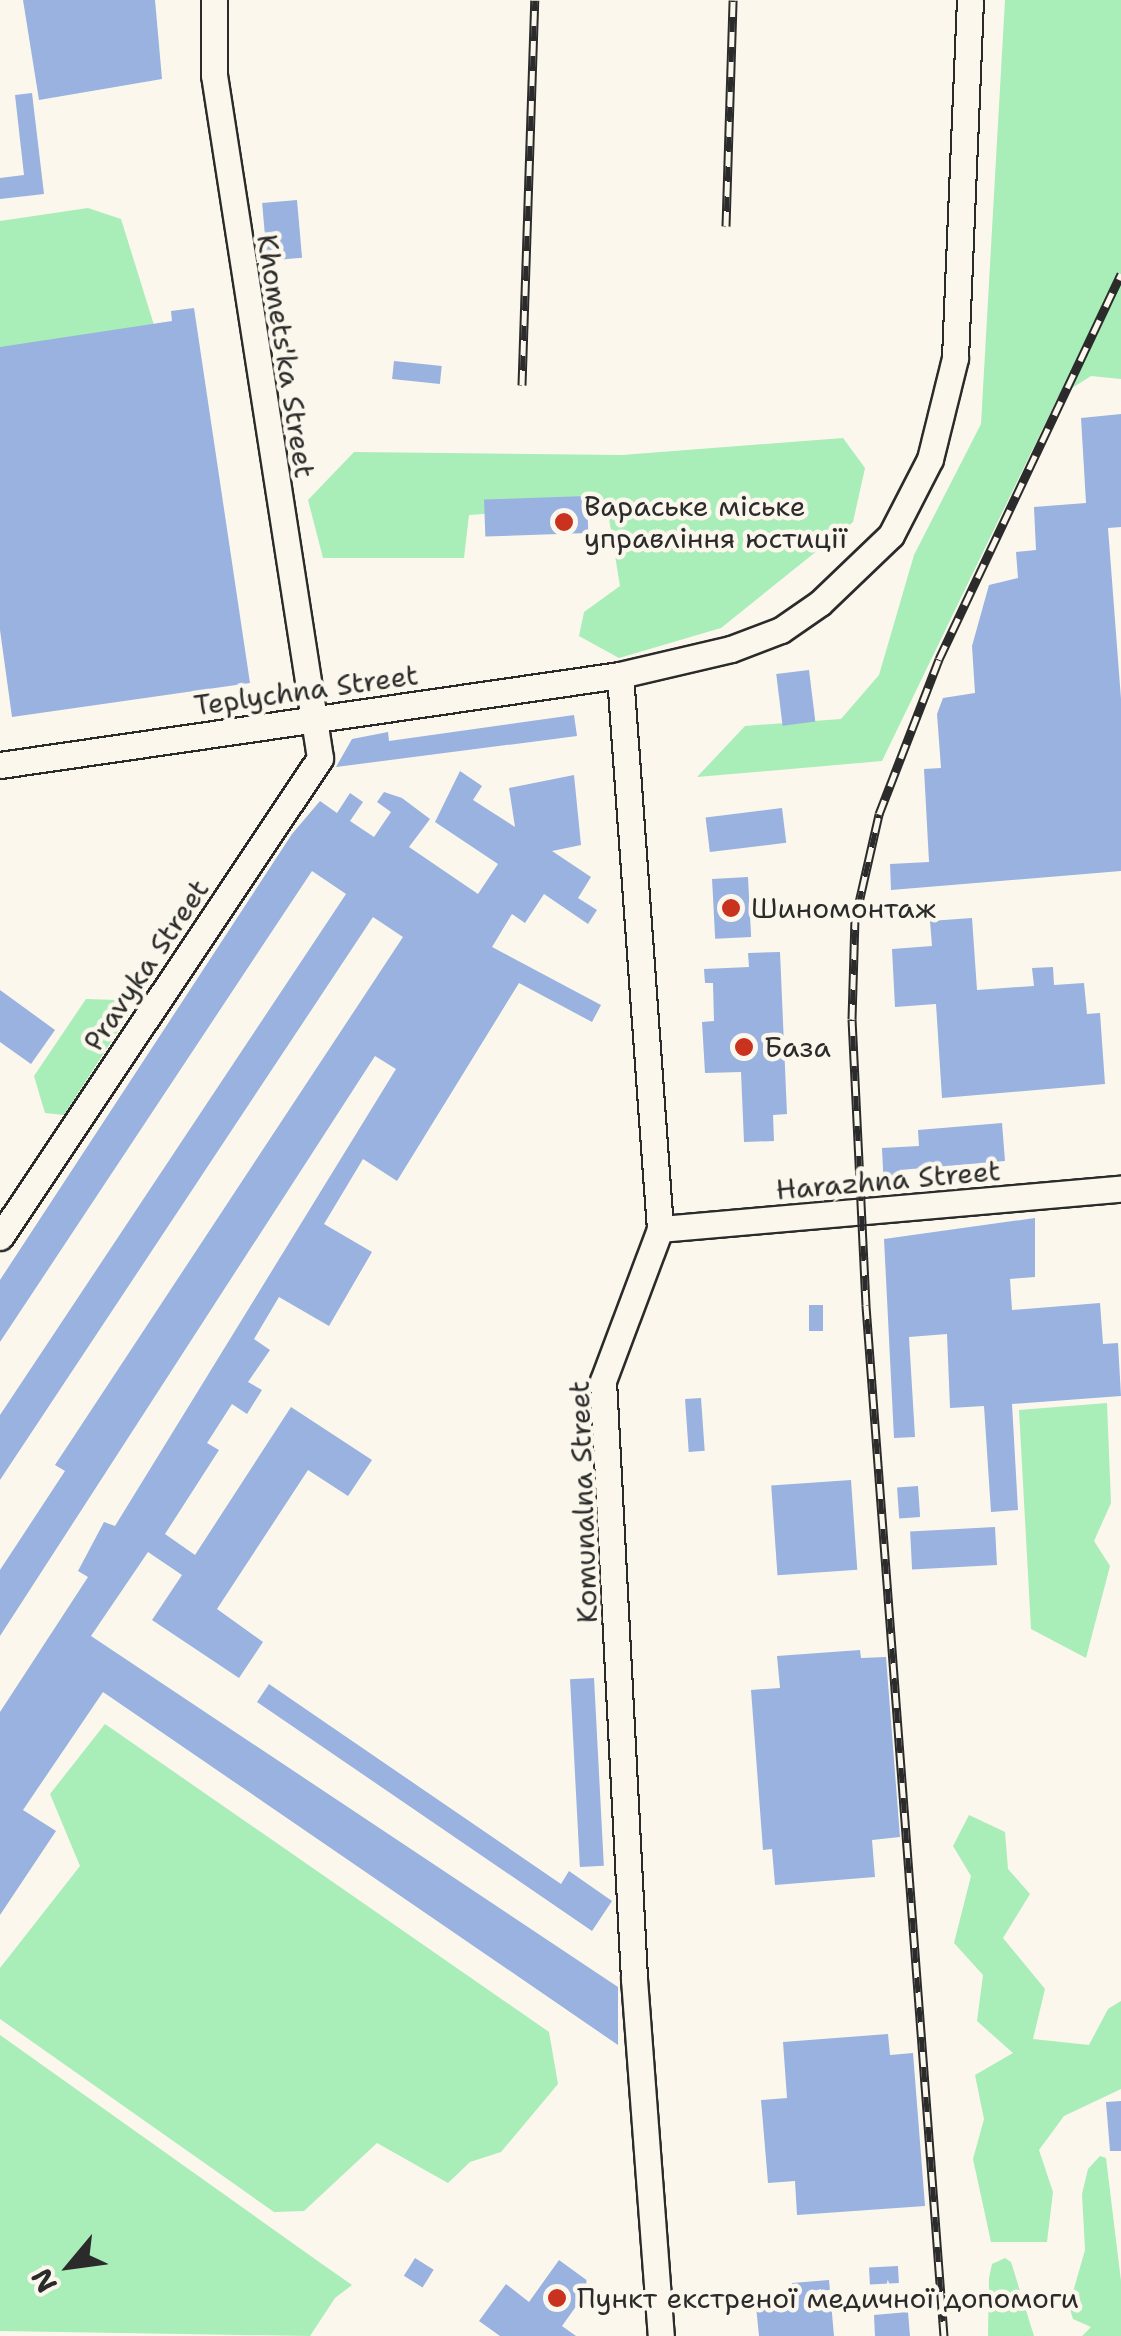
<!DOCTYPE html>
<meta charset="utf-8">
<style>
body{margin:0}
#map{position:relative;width:1121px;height:2336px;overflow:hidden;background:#fbf7ec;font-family:"Shantell Sans",sans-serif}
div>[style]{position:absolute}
.green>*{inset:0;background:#a9edb8}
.building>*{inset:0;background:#99b2df;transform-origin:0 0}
.roads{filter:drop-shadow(2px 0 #2b2b2b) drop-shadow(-2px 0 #2b2b2b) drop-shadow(0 2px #2b2b2b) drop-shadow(0 -2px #2b2b2b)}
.minor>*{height:25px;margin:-12.5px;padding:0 12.5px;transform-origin:12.5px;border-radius:12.5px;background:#fbf7ec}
.rail>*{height:9px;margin-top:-4.5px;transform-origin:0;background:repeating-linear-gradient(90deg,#fbf7ec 0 15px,#2b2b2b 0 30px);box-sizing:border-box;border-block:2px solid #2b2b2b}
.dots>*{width:28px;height:28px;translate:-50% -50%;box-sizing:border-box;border:5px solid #fbf7ec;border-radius:50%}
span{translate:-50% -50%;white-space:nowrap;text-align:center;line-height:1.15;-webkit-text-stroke:9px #fbf7ec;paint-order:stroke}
.street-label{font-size:28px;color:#2b2b2b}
.poi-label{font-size:28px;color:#2b2b2b}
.left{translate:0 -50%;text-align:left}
.north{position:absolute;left:20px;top:2216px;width:100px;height:100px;-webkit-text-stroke:8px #fbf7ec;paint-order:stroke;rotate:241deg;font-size:28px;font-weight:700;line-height:40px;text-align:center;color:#2b2b2b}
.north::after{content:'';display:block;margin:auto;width:35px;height:45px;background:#2b2b2b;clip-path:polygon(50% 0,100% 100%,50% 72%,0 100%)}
</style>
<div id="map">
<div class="green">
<div style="clip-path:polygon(1005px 0,1121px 0,1121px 379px,1091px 376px,1058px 397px,882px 761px,697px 777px,745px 726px,841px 719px,879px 675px,914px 555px,981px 424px)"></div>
<div style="clip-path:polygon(88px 208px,121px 219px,154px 325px,0 350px,0 221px)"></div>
<div style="clip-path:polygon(843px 438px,865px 468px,853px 522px,721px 628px,619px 658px,579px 636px,584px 612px,620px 586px,607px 506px,469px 515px,464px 558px,323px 558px,308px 500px,354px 452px,622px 455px)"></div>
<div style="clip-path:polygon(86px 999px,119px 1000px,129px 1014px,64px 1115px,45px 1113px,34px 1076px)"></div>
<div style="clip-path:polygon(1107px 1403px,1111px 1503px,1094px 1541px,1110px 1566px,1086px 1658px,1031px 1629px,1019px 1410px)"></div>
<div style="clip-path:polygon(105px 1724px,549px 2032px,558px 2084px,501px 2152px,470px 2162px,448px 2183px,377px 2143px,304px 2211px,274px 2212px,0 2019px,0 1968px,80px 1866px,50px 1794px)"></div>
<div style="clip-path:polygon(969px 1815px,1005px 1832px,1008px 1869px,1030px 1894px,1003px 1938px,1045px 1989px,1033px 2039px,1089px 2045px,1108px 2009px,1121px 2001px,1121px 2089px,1064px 2116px,1039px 2150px,1053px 2192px,1047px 2242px,991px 2242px,973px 2159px,984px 2119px,975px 2075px,1013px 2053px,977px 2021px,983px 1975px,954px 1943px,971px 1876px,953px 1846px)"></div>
<div style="clip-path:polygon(0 2035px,322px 2264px,352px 2285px,335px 2298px,310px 2336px,0 2331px)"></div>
<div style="clip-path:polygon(1100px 2156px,1106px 2158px,1121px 2281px,1121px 2336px,1082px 2336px,1091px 2327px,1073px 2319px,1069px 2306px,1085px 2250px,1082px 2194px,1088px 2169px)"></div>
<div style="clip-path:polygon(1005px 2258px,1011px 2262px,1034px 2336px,988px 2336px,989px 2278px,992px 2264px)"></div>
</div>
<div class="building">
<div style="clip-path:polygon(23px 0,155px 0,162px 79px,39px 100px)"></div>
<div style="clip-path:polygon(32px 93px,44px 194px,0 199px,0 178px,24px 175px,15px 95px)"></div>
<div style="left:297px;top:200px;width:58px;height:35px;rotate:85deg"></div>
<div style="clip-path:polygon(194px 308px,250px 683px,12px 717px,0 630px,0 347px,172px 321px,171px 311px)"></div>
<div style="left:394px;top:361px;width:48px;height:18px;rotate:6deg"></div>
<div style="clip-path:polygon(1121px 414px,1121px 527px,1108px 528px,1121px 699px,1121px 871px,891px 890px,890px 864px,929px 862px,924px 769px,941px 768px,937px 714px,943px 698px,975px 693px,972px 646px,989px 585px,1018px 578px,1016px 552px,1036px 550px,1034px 507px,1086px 503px,1081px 418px)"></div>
<div style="left:587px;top:496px;width:37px;height:103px;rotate:88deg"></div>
<div style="left:809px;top:670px;width:52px;height:33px;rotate:83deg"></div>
<div style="clip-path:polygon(574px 715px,577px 736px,336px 767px,352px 739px,388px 732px,389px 741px)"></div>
<div style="clip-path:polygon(460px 771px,482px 786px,473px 800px,515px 827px,509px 788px,574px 775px,581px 845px,552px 851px,591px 877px,578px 898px,597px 910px,588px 924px,544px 894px,525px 923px,512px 914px,492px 947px,601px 1005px,592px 1022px,519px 983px,397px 1181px,363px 1159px,324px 1224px,372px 1252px,329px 1326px,279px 1297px,254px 1339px,270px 1350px,248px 1382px,262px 1390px,247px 1414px,232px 1404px,207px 1443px,219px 1450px,165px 1534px,195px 1555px,291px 1407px,372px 1460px,348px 1496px,308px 1470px,217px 1609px,263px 1642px,239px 1678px,152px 1620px,182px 1575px,148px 1552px,91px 1636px,618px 1987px,618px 2045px,103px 1692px,23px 1810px,56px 1831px,0 1915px,0 1712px,88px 1577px,78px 1571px,104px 1522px,115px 1526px,396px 1069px,375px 1056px,0 1636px,0 1570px,65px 1471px,55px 1465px,403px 937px,373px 917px,0 1480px,0 1415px,346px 894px,312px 871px,0 1342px,0 1280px,292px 834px,320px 801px,337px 813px,350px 793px,363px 802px,350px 821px,374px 837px,391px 812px,377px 802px,384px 792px,402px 798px,430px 819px,409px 847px,478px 894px,498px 864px,435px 822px)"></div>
<div style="left:782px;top:808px;width:35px;height:77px;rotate:83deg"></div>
<div style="left:748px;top:877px;width:60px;height:36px;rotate:87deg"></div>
<div style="clip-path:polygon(972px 918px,977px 990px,1034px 986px,1032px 968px,1053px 967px,1054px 985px,1084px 983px,1087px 1014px,1100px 1013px,1105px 1084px,942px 1098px,936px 1004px,895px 1007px,892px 949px,932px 946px,930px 921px)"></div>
<div style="clip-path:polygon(780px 952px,787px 1114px,773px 1115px,774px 1141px,744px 1142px,741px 1072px,705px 1073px,702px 1022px,714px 1021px,713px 983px,705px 983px,704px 969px,749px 967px,748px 953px)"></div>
<div style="clip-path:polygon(0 990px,55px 1030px,31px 1064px,0 1042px)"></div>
<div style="clip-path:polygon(1002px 1123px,1005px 1161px,900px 1170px,902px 1190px,884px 1191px,882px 1148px,919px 1146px,918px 1130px)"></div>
<div style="clip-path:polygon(1035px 1218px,1035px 1277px,1010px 1279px,1012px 1310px,1100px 1303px,1103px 1344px,1118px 1343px,1121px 1396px,1012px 1404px,1018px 1510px,991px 1512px,984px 1406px,950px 1408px,947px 1334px,909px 1337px,915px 1437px,894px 1438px,884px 1239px)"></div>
<div style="left:809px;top:1305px;width:14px;height:26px"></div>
<div style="left:701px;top:1398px;width:53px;height:16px;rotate:86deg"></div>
<div style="left:851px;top:1480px;width:90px;height:80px;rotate:86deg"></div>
<div style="left:918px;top:1486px;width:31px;height:21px;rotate:86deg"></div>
<div style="left:995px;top:1527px;width:38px;height:85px;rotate:87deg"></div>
<div style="clip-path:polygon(860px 1650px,861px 1658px,886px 1657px,900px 1837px,872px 1840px,875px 1877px,775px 1885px,772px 1849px,763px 1850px,751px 1690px,780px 1688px,777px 1656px)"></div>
<div style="left:594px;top:1678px;width:188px;height:24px;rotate:87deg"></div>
<div style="clip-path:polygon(269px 1684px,561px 1884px,569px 1871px,612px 1901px,592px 1931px,257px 1702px)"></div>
<div style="clip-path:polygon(888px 2034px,890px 2055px,913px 2053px,925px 2206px,797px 2215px,795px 2181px,768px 2183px,761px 2100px,787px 2098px,783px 2042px)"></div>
<div style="clip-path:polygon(1121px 2101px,1121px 2151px,1110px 2151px,1106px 2102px)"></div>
<div style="left:415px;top:2258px;width:22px;height:21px;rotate:32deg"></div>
<div style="clip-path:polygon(559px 2260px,592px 2284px,562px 2326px,576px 2336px,500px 2336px,479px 2321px,506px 2284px,529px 2302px)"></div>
<div style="left:898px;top:2266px;width:17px;height:29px;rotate:87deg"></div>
<div style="clip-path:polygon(829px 2280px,834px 2336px,759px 2336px,756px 2306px,794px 2304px,792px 2283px)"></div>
<div style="clip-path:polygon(908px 2312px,910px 2336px,875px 2336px,874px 2315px)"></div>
</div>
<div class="roads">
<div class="minor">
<div style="left:620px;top:675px;width:555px;rotate:85.87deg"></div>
<div style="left:660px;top:1229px;width:162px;rotate:110.6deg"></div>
<div style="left:603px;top:1381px;width:599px;rotate:87.03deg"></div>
<div style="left:634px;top:1979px;width:358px;rotate:85.7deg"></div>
<div style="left:0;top:765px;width:626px;rotate:-8.26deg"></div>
<div style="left:620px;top:675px;width:114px;rotate:-13.2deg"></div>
<div style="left:731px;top:649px;width:53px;rotate:-20.8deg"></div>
<div style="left:781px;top:630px;width:47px;rotate:-34.7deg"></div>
<div style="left:820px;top:603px;width:98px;rotate:-43.8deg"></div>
<div style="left:891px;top:535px;width:85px;rotate:-62.8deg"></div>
<div style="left:930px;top:459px;width:104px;rotate:-76.1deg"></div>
<div style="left:955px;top:358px;width:358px;rotate:-87.6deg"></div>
<div style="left:660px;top:1229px;width:463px;rotate:-5deg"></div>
<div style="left:0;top:1237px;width:576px;rotate:-56.25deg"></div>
<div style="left:320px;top:758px;width:691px;rotate:-98.82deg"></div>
<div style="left:214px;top:75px;width:75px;rotate:-90deg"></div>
</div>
</div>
<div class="rail">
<div style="left:726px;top:226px;width:226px;rotate:-88.2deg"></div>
<div style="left:522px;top:385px;width:385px;rotate:-88.1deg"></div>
<div style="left:944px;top:2336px;width:1034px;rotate:-94.33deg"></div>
<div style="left:866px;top:1305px;width:286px;rotate:-92.8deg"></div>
<div style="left:852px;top:1019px;width:99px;rotate:-88.3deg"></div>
<div style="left:855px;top:920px;width:109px;rotate:-77.2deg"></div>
<div style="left:879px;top:814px;width:166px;rotate:-68.8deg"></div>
<div style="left:939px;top:659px;width:426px;rotate:-64.7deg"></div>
</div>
<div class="dots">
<div style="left:564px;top:522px;background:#c8321e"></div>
<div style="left:731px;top:908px;background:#c8321e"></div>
<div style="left:744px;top:1047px;background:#c8321e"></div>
<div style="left:557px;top:2298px;background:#c8321e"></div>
</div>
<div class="street-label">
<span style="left:286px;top:356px;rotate:81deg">Khomets'ka Street</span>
<span style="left:306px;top:690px;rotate:-8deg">Teplychna Street</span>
<span style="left:146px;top:965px;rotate:-56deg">Pravyka Street</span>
<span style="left:888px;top:1180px;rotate:-5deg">Harazhna Street</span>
<span style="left:583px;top:1502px;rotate:-92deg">Komunalna Street</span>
</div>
<div class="poi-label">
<span class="left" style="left:584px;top:522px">Вараське міське<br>управління юстиції</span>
<span class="left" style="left:751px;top:908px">Шиномонтаж</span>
<span class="left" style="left:764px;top:1047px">База</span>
<span class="left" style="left:577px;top:2298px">Пункт екстреної медичної допомоги</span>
</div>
<div class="north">N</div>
</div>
